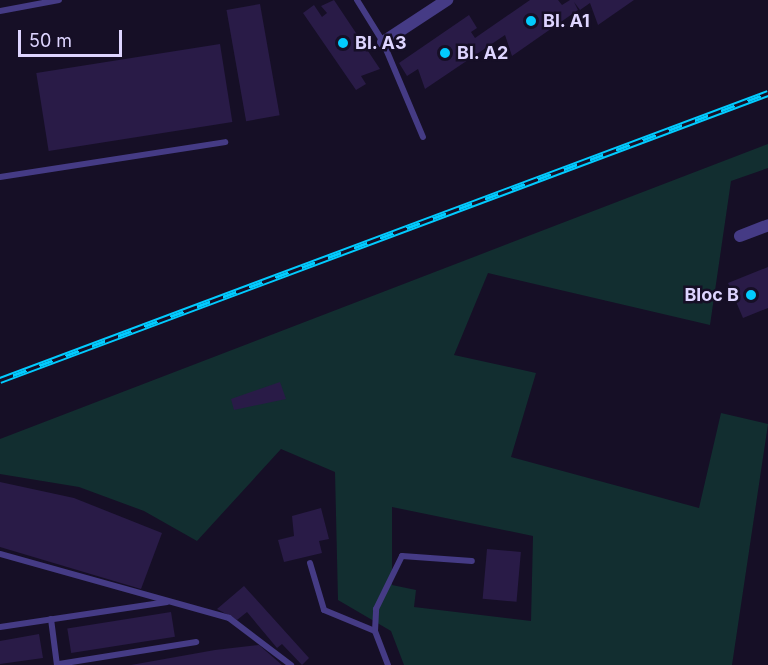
<!DOCTYPE html>
<style>
body{margin:0}
#map{position:relative;width:768px;height:665px;overflow:hidden;background:#160f26;font-family:Inter,sans-serif}
div>[style]{position:absolute}
.green>*{inset:0;background:#122e30}
.building>*{inset:0;background:#291b47;transform-origin:0 0}
.lane>*{height:6px;margin:-3px;padding:0 3px;transform-origin:3px;border-radius:3px;background:#453b85}
.street>*{height:12px;margin:-6px;padding:0 6px;transform-origin:6px;border-radius:6px;background:#453b85}
.rail>*{height:7px;margin-top:-3.5px;transform-origin:0;background:repeating-linear-gradient(90deg,#160f26 0 14px,#02cbfe 0 28px);box-sizing:border-box;border-block:2px solid #02cbfe}
.dots>*{width:16px;height:16px;translate:-50% -50%;box-sizing:border-box;border:3px solid #160f26;border-radius:50%}
span{translate:-50% -50%;white-space:nowrap;text-align:center;line-height:1.15;-webkit-text-stroke:5px #160f26;paint-order:stroke}
.poi-label{font-size:18px;color:#ded5ff;font-weight:700}
.left{translate:0 -50%;text-align:left}
.right{translate:-100% -50%;text-align:right}
.scale{position:absolute;left:18px;top:30px;width:104px;height:27px;box-sizing:border-box;border:3px solid #ded5ff;border-top:0;padding-left:8px;font-size:18px;line-height:21px;white-space:nowrap;color:#ded5ff;-webkit-text-stroke:4px #160f26;paint-order:stroke}
</style>
<div id="map">
<div class="green">
<div style="clip-path:polygon(evenodd,768px 144px,768px 168px,731px 181px,710px 325px,488px 273px,454px 355px,536px 373px,511px 457px,699px 508px,721px 413px,768px 424px,732px 665px,404px 665px,391px 631px,338px 600px,335px 472px,281px 449px,197px 541px,144px 511px,79px 487px,0 474px,0 439px,768px 144px,392px 507px,533px 536px,531px 621px,414px 607px,416px 590px,392px 585px,392px 507px)"></div>
</div>
<div class="building">
<div style="clip-path:polygon(334px 0,380px 69px,361px 76px,366px 84px,356px 90px,303px 13px,314px 5px,322px 17px,327px 13px,321px 6px)"></div>
<div style="clip-path:polygon(530px 0,558px 0,562px 5px,570px 0,634px 0,598px 25px,590px 3px,580px 10px,574px 2px,578px 10px,512px 56px,505px 35px,425px 89px,418px 69px,407px 76px,399px 63px,469px 15px,477px 28px,471px 32px,475px 38px)"></div>
<div style="left:260px;top:4px;width:113px;height:34px;rotate:80deg"></div>
<div style="left:220px;top:44px;width:79px;height:186px;rotate:81deg"></div>
<div style="clip-path:polygon(768px 267px,768px 308px,743px 318px,728px 283px)"></div>
<div style="clip-path:polygon(280px 382px,286px 399px,234px 410px,231px 399px)"></div>
<div style="clip-path:polygon(0 482px,74px 498px,162px 533px,141px 589px,0 547px)"></div>
<div style="clip-path:polygon(321px 508px,329px 539px,319px 541px,322px 553px,284px 562px,278px 540px,294px 536px,292px 516px)"></div>
<div style="left:487px;top:549px;width:34px;height:50px;rotate:5deg"></div>
<div style="clip-path:polygon(244px 586px,309px 658px,302px 665px,282px 644px,277px 648px,247px 612px,237px 620px,217px 609px)"></div>
<div style="left:171px;top:612px;width:25px;height:105px;rotate:81deg"></div>
<div style="clip-path:polygon(39px 634px,43px 658px,0 664px,0 641px)"></div>
<div style="clip-path:polygon(259px 645px,282px 665px,131px 665px,215px 650px)"></div>
</div>
<div class="lane">
<div style="left:357px;top:0;width:49px;rotate:58.2deg"></div>
<div style="left:383px;top:42px;width:103px;rotate:67.2deg"></div>
<div style="left:0;top:11px;width:60px;rotate:-10.6deg"></div>
<div style="left:0;top:177px;width:228px;rotate:-8.8deg"></div>
<div style="left:0;top:554px;width:238px;rotate:15.6deg"></div>
<div style="left:229px;top:618px;width:78px;rotate:37.2deg"></div>
<div style="left:310px;top:563px;width:49px;rotate:73.4deg"></div>
<div style="left:324px;top:610px;width:55px;rotate:22.4deg"></div>
<div style="left:51px;top:619px;width:46px;rotate:82.6deg"></div>
<div style="left:0;top:627px;width:169px;rotate:-8.5deg"></div>
<div style="left:59px;top:664px;width:139px;rotate:-9.1deg"></div>
<div style="left:388px;top:665px;width:36px;rotate:-111deg"></div>
<div style="left:375px;top:631px;width:22px;rotate:-87deg"></div>
<div style="left:376px;top:609px;width:59px;rotate:-63.9deg"></div>
<div style="left:402px;top:556px;width:70px;rotate:4.1deg"></div>
</div>
<div class="street">
<div style="left:383px;top:42px;width:77px;rotate:-33.3deg"></div>
<div style="left:740px;top:236px;width:30px;rotate:-21deg"></div>
</div>
<div class="rail">
<div style="left:0;top:380px;width:820px;rotate:-20.49deg"></div>
</div>
<div class="dots">
<div style="left:531px;top:21px;background:#02cbfe"></div>
<div style="left:343px;top:43px;background:#02cbfe"></div>
<div style="left:445px;top:53px;background:#02cbfe"></div>
<div style="left:751px;top:295px;background:#02cbfe"></div>
</div>
<div class="poi-label">
<span class="left" style="left:543px;top:21px">Bl. A1</span>
<span class="left" style="left:355px;top:43px">Bl. A3</span>
<span class="left" style="left:457px;top:53px">Bl. A2</span>
<span class="right" style="left:739px;top:295px">Bloc B</span>
</div>
<div class="scale">50 m</div>
</div>
